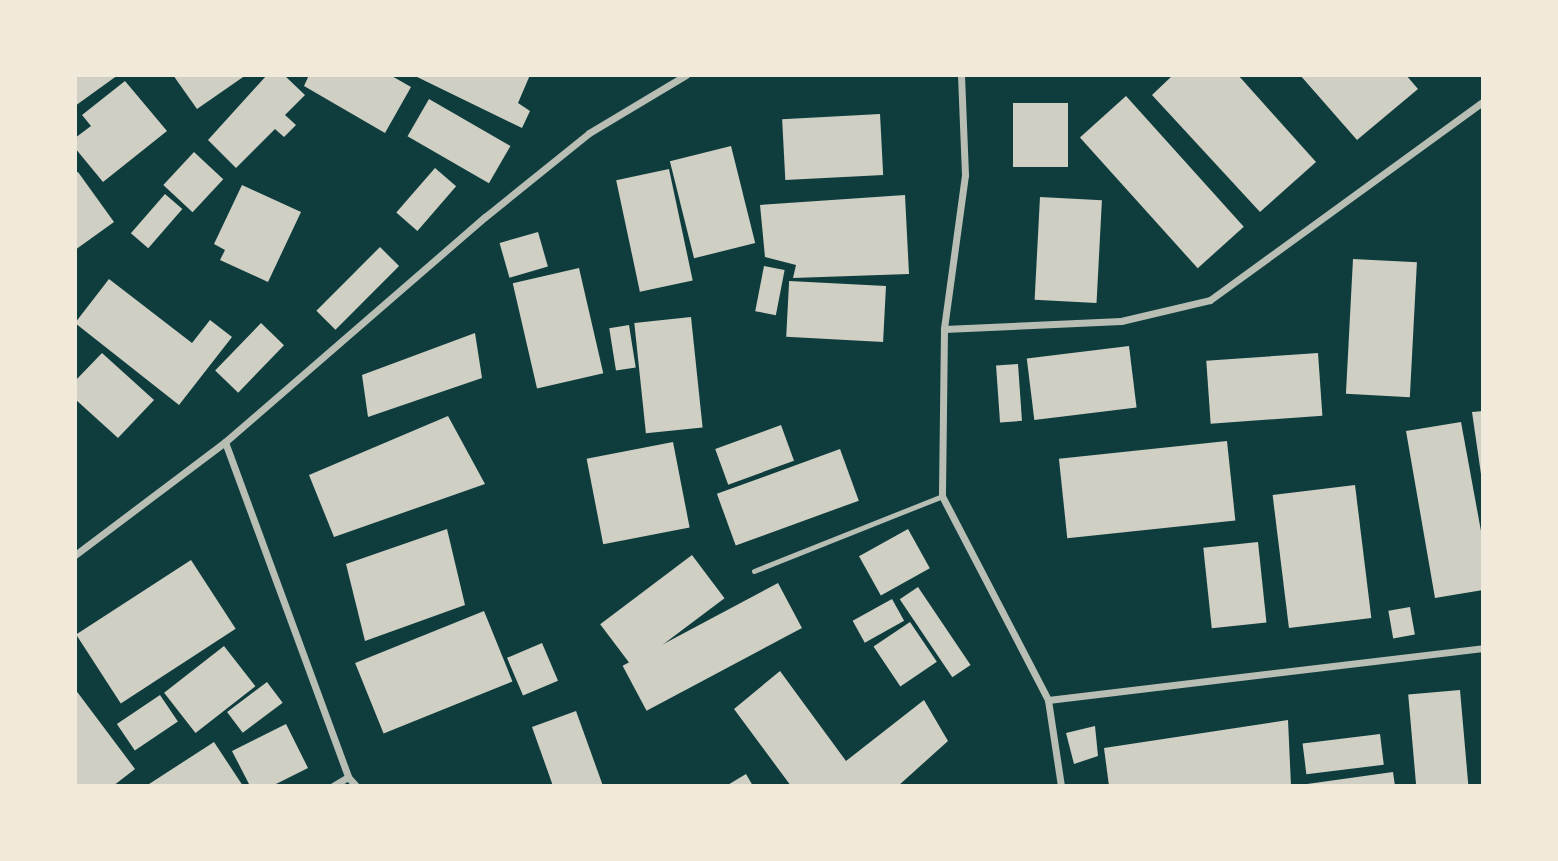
<!DOCTYPE html>
<style>
body{margin:0}
#map{position:relative;width:1558px;height:861px;overflow:hidden;background:#0f3d3e;font-family:"Source Sans 3",sans-serif}
div>[style]{position:absolute}
.building>*{inset:0;background:#cfcfc3;transform-origin:0 0}
.service>*{height:5px;margin:-2.5px;padding:0 2.5px;transform-origin:2.5px;border-radius:2.5px;background:#b8beb3}
.minor>*{height:7px;margin:-3.5px;padding:0 3.5px;transform-origin:3.5px;border-radius:3.5px;background:#b8beb3}
span{translate:-50% -50%;white-space:nowrap;text-align:center;line-height:1.15;-webkit-text-stroke:7px #f1e9da;paint-order:stroke}
.frame{position:absolute;inset:0;border:77px solid #f1e9da;pointer-events:none}
</style>
<div id="map">
<div class="building">
<div style="clip-path:polygon(75px 75px,118px 75px,75px 106px)"></div>
<div style="clip-path:polygon(173px 75px,246px 75px,197px 109px)"></div>
<div style="clip-path:polygon(267px 75px,284px 75px,305px 95px,285px 115px,296px 125px,284px 137px,275px 129px,236px 168px,208px 140px)"></div>
<div style="clip-path:polygon(309px 75px,390px 75px,411px 87px,385px 133px,304px 86px)"></div>
<div style="clip-path:polygon(413px 75px,530px 75px,518px 103px,530px 111px,522px 128px)"></div>
<div style="clip-path:polygon(1173px 75px,1238px 75px,1316px 162px,1260px 212px,1152px 95px)"></div>
<div style="clip-path:polygon(1300px 75px,1406px 75px,1418px 89px,1357px 140px)"></div>
<div style="clip-path:polygon(125px 81px,167px 131px,103px 182px,75px 148px,75px 138px,91px 126px,82px 115px)"></div>
<div style="left:1126px;top:96px;width:176px;height:62px;rotate:48deg"></div>
<div style="left:429px;top:99px;width:94px;height:43px;rotate:30deg"></div>
<div style="left:1013px;top:103px;width:55px;height:64px"></div>
<div style="left:880px;top:114px;width:61px;height:98px;rotate:87deg"></div>
<div style="left:731px;top:146px;width:100px;height:63px;rotate:76deg"></div>
<div style="left:194px;top:152px;width:40px;height:45px;rotate:43deg"></div>
<div style="left:435px;top:168px;width:28px;height:59px;rotate:41deg"></div>
<div style="left:669px;top:169px;width:114px;height:54px;rotate:78deg"></div>
<div style="clip-path:polygon(78px 172px,114px 222px,75px 250px,75px 173px)"></div>
<div style="clip-path:polygon(242px 185px,301px 212px,268px 282px,220px 260px,225px 250px,214px 244px)"></div>
<div style="left:165px;top:194px;width:23px;height:52px;rotate:41deg"></div>
<div style="clip-path:polygon(905px 195px,909px 274px,793px 278px,796px 265px,765px 257px,760px 205px)"></div>
<div style="left:1040px;top:197px;width:62px;height:103px;rotate:3deg"></div>
<div style="left:538px;top:232px;width:36px;height:40px;rotate:74deg"></div>
<div style="left:380px;top:247px;width:27px;height:90px;rotate:45deg"></div>
<div style="left:1353px;top:259px;width:64px;height:135px;rotate:3deg"></div>
<div style="left:764px;top:266px;width:21px;height:46px;rotate:11deg"></div>
<div style="left:579px;top:268px;width:108px;height:68px;rotate:77deg"></div>
<div style="clip-path:polygon(109px 279px,192px 343px,210px 320px,232px 337px,179px 405px,75px 323px)"></div>
<div style="left:886px;top:286px;width:56px;height:97px;rotate:93deg"></div>
<div style="left:691px;top:317px;width:111px;height:57px;rotate:84deg"></div>
<div style="left:261px;top:323px;width:32px;height:66px;rotate:44deg"></div>
<div style="left:629px;top:325px;width:43px;height:20px;rotate:81deg"></div>
<div style="clip-path:polygon(475px 333px,482px 378px,368px 417px,362px 375px)"></div>
<div style="left:1129px;top:346px;width:62px;height:103px;rotate:83deg"></div>
<div style="clip-path:polygon(102px 353px,154px 400px,118px 438px,75px 399px,75px 381px)"></div>
<div style="left:1318px;top:353px;width:63px;height:112px;rotate:86deg"></div>
<div style="left:1018px;top:364px;width:57px;height:22px;rotate:86deg"></div>
<div style="clip-path:polygon(1483px 411px,1483px 474px,1481px 474px,1472px 412px)"></div>
<div style="clip-path:polygon(448px 416px,485px 484px,334px 537px,309px 475px)"></div>
<div style="clip-path:polygon(1461px 422px,1483px 542px,1483px 590px,1435px 598px,1406px 431px)"></div>
<div style="left:781px;top:425px;width:38px;height:70px;rotate:70deg"></div>
<div style="left:1227px;top:441px;width:80px;height:169px;rotate:84deg"></div>
<div style="left:673px;top:442px;width:87px;height:88px;rotate:79deg"></div>
<div style="left:840px;top:449px;width:55px;height:131px;rotate:70deg"></div>
<div style="left:1355px;top:485px;width:134px;height:83px;rotate:83deg"></div>
<div style="clip-path:polygon(447px 529px,465px 605px,365px 641px,346px 564px)"></div>
<div style="left:908px;top:529px;width:45px;height:56px;rotate:61deg"></div>
<div style="left:1258px;top:542px;width:81px;height:55px;rotate:84deg"></div>
<div style="left:692px;top:555px;width:54px;height:115px;rotate:53deg"></div>
<div style="left:191px;top:560px;width:82px;height:137px;rotate:57deg"></div>
<div style="left:778px;top:583px;width:51px;height:176px;rotate:62deg"></div>
<div style="left:918px;top:587px;width:94px;height:22px;rotate:56deg"></div>
<div style="left:892px;top:599px;width:25px;height:45px;rotate:61deg"></div>
<div style="left:1410px;top:607px;width:28px;height:22px;rotate:80deg"></div>
<div style="left:484px;top:611px;width:76px;height:139px;rotate:68deg"></div>
<div style="left:910px;top:622px;width:48px;height:44px;rotate:56deg"></div>
<div style="left:542px;top:643px;width:41px;height:38px;rotate:67deg"></div>
<div style="left:224px;top:646px;width:51px;height:76px;rotate:52deg"></div>
<div style="clip-path:polygon(780px 671px,846px 761px,924px 700px,948px 741px,898px 786px,791px 786px,734px 709px)"></div>
<div style="left:267px;top:682px;width:26px;height:50px;rotate:53deg"></div>
<div style="clip-path:polygon(75px 689px,135px 769px,113px 786px,75px 786px)"></div>
<div style="left:1460px;top:690px;width:96px;height:52px;rotate:85deg"></div>
<div style="left:160px;top:695px;width:32px;height:52px;rotate:56deg"></div>
<div style="clip-path:polygon(576px 711px,603px 786px,553px 786px,532px 727px)"></div>
<div style="clip-path:polygon(1288px 720px,1291px 786px,1109px 786px,1104px 748px)"></div>
<div style="clip-path:polygon(286px 724px,308px 768px,272px 786px,250px 786px,232px 751px)"></div>
<div style="clip-path:polygon(1095px 726px,1098px 756px,1074px 764px,1066px 733px)"></div>
<div style="left:1380px;top:734px;width:31px;height:78px;rotate:83deg"></div>
<div style="clip-path:polygon(214px 742px,243px 786px,146px 786px)"></div>
<div style="clip-path:polygon(1393px 772px,1395px 786px,1307px 786px,1307px 784px)"></div>
<div style="clip-path:polygon(746px 774px,753px 786px,726px 786px)"></div>
</div>
<div class="service">
<div style="left:754px;top:571px;width:202px;rotate:-21.7deg"></div>
</div>
<div class="minor">
<div style="left:961px;top:75px;width:100px;rotate:87.7deg"></div>
<div style="left:965px;top:175px;width:155px;rotate:97.8deg"></div>
<div style="left:944px;top:329px;width:167px;rotate:90.7deg"></div>
<div style="left:942px;top:496px;width:230px;rotate:62.5deg"></div>
<div style="left:1048px;top:700px;width:87px;rotate:81.4deg"></div>
<div style="left:944px;top:329px;width:177px;rotate:-2.6deg"></div>
<div style="left:1121px;top:321px;width:91px;rotate:-13.3deg"></div>
<div style="left:1210px;top:300px;width:337px;rotate:-36deg"></div>
<div style="left:225px;top:442px;width:357px;rotate:69.8deg"></div>
<div style="left:348px;top:777px;width:12px;rotate:48deg"></div>
<div style="left:75px;top:555px;width:188px;rotate:-37deg"></div>
<div style="left:225px;top:442px;width:344px;rotate:-40.9deg"></div>
<div style="left:485px;top:217px;width:134px;rotate:-38.9deg"></div>
<div style="left:589px;top:133px;width:113px;rotate:-30.9deg"></div>
<div style="left:1048px;top:700px;width:438px;rotate:-6.8deg"></div>
<div style="left:333px;top:786px;width:17px;rotate:-31deg"></div>
</div>
<div class="frame"></div>
</div>
